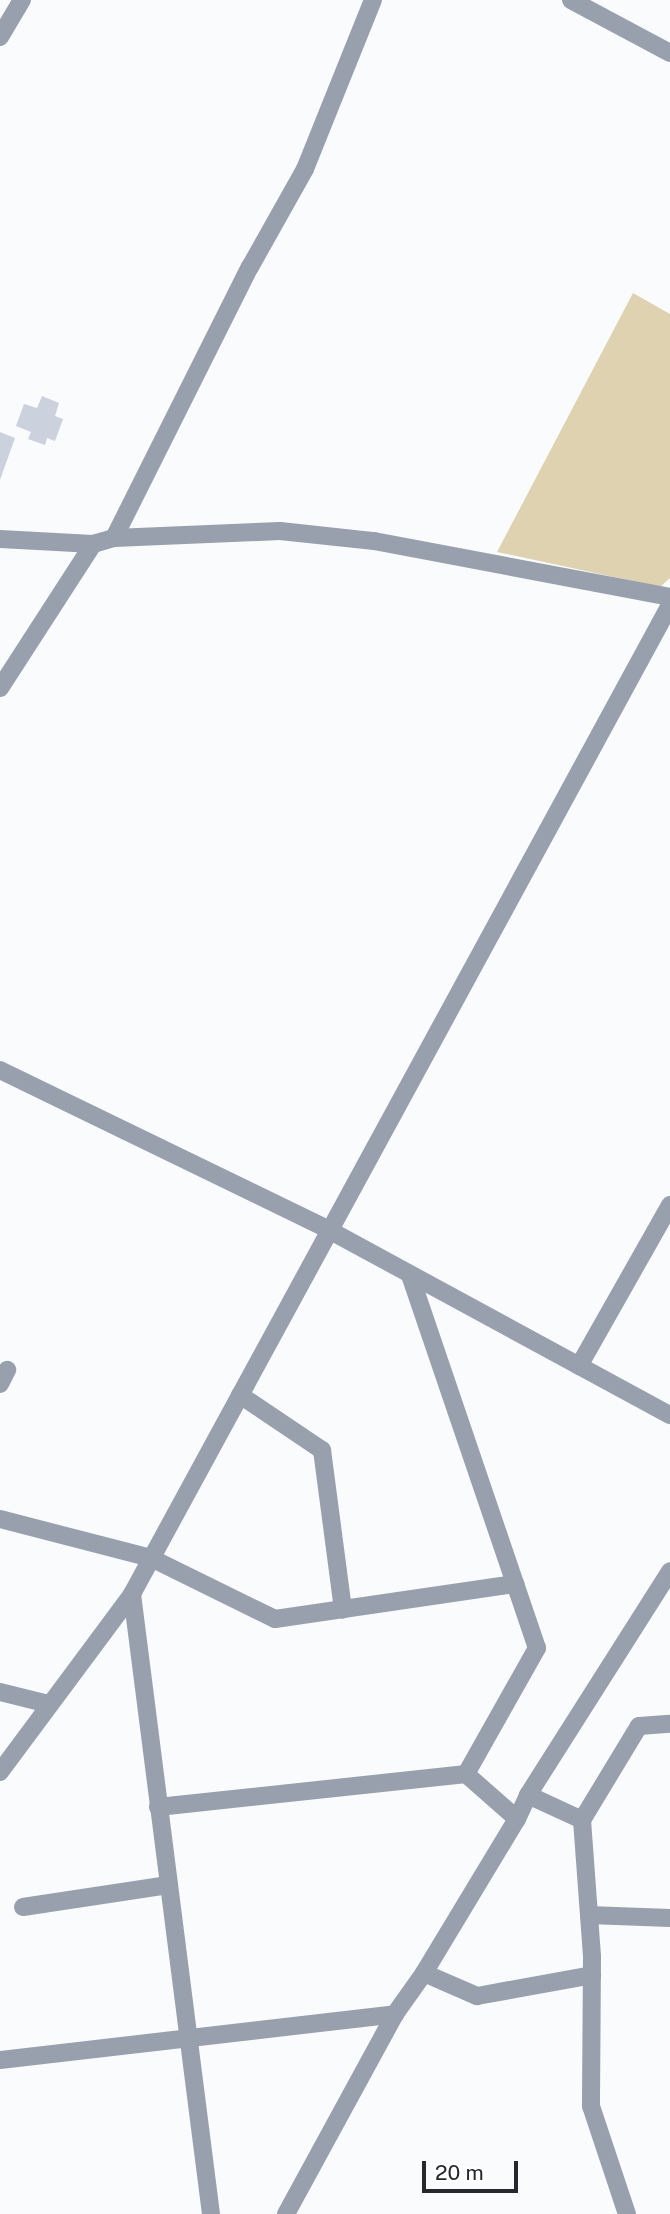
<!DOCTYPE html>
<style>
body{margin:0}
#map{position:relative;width:670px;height:2214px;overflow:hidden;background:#fafbfd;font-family:"Public Sans",sans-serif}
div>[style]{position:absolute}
.green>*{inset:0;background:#ded2b1}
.building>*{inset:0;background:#cbd1dd}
.minor>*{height:18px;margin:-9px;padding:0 9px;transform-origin:9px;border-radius:9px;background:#989fad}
span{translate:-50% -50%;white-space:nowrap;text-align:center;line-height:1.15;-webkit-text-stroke:6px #fff;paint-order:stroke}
.scale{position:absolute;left:422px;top:2161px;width:96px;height:32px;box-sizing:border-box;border:4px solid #26282c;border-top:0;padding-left:9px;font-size:21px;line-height:24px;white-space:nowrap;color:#26282c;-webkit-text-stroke:5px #fff;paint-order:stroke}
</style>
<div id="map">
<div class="green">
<div style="clip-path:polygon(633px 293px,670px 314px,670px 578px,660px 587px,497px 552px)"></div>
</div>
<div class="building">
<div style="clip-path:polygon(42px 396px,59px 403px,55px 416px,63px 419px,55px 441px,47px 438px,45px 445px,28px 439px,31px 432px,16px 426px,24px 404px,37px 408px)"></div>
<div style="clip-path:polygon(0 432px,15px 438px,0 480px)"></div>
</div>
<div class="minor">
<div style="left:571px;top:0;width:112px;rotate:28.2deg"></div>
<div style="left:0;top:37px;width:43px;rotate:-59.3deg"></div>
<div style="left:114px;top:538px;width:303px;rotate:-63.4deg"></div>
<div style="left:250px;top:267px;width:112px;rotate:-60.7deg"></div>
<div style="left:305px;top:169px;width:182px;rotate:-68.1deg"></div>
<div style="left:0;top:539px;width:93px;rotate:3.1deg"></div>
<div style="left:93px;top:544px;width:22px;rotate:-16deg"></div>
<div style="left:114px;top:538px;width:166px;rotate:-2.4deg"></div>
<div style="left:280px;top:531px;width:95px;rotate:6.1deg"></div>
<div style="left:374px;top:541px;width:301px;rotate:10.7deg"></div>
<div style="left:0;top:688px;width:171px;rotate:-57.1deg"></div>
<div style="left:0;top:1070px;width:366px;rotate:25.9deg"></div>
<div style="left:329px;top:1230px;width:388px;rotate:28.5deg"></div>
<div style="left:410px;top:1275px;width:394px;rotate:71.2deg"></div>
<div style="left:537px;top:1648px;width:145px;rotate:119.4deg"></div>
<div style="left:579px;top:1366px;width:185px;rotate:-60.5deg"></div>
<div style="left:0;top:1384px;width:16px;rotate:-63deg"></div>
<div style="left:240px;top:1395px;width:99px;rotate:33.9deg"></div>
<div style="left:322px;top:1450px;width:161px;rotate:82.5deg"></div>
<div style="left:0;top:1519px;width:156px;rotate:14.5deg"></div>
<div style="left:151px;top:1558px;width:138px;rotate:26.2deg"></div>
<div style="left:275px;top:1619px;width:243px;rotate:-8.3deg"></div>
<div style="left:132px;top:1594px;width:625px;rotate:82.74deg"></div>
<div style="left:0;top:1692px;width:50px;rotate:13.8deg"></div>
<div style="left:0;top:1772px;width:222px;rotate:-53.4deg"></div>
<div style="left:132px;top:1594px;width:1126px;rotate:-61.45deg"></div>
<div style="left:528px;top:1795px;width:60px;rotate:24.8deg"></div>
<div style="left:582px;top:1820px;width:137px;rotate:85.8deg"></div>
<div style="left:592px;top:1957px;width:149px;rotate:90.4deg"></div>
<div style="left:591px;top:2106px;width:114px;rotate:71.6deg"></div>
<div style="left:158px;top:1807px;width:310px;rotate:-6.1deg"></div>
<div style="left:466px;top:1774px;width:68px;rotate:41.4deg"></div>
<div style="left:582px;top:1820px;width:110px;rotate:-58.8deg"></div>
<div style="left:639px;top:1726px;width:31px;rotate:-4deg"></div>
<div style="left:23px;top:1907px;width:147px;rotate:-8.6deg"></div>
<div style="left:589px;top:1915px;width:81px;rotate:2.1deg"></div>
<div style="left:424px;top:1973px;width:58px;rotate:23.5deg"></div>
<div style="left:477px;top:1996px;width:117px;rotate:-10.3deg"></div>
<div style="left:0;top:2060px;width:398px;rotate:-6.6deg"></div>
<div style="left:286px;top:2214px;width:228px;rotate:-61.4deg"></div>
<div style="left:395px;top:2014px;width:50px;rotate:-54.7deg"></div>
<div style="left:424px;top:1973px;width:180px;rotate:-58.9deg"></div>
<div style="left:517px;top:1819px;width:26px;rotate:-65deg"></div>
<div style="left:528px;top:1795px;width:265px;rotate:-57.6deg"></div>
</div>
<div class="scale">20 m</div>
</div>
